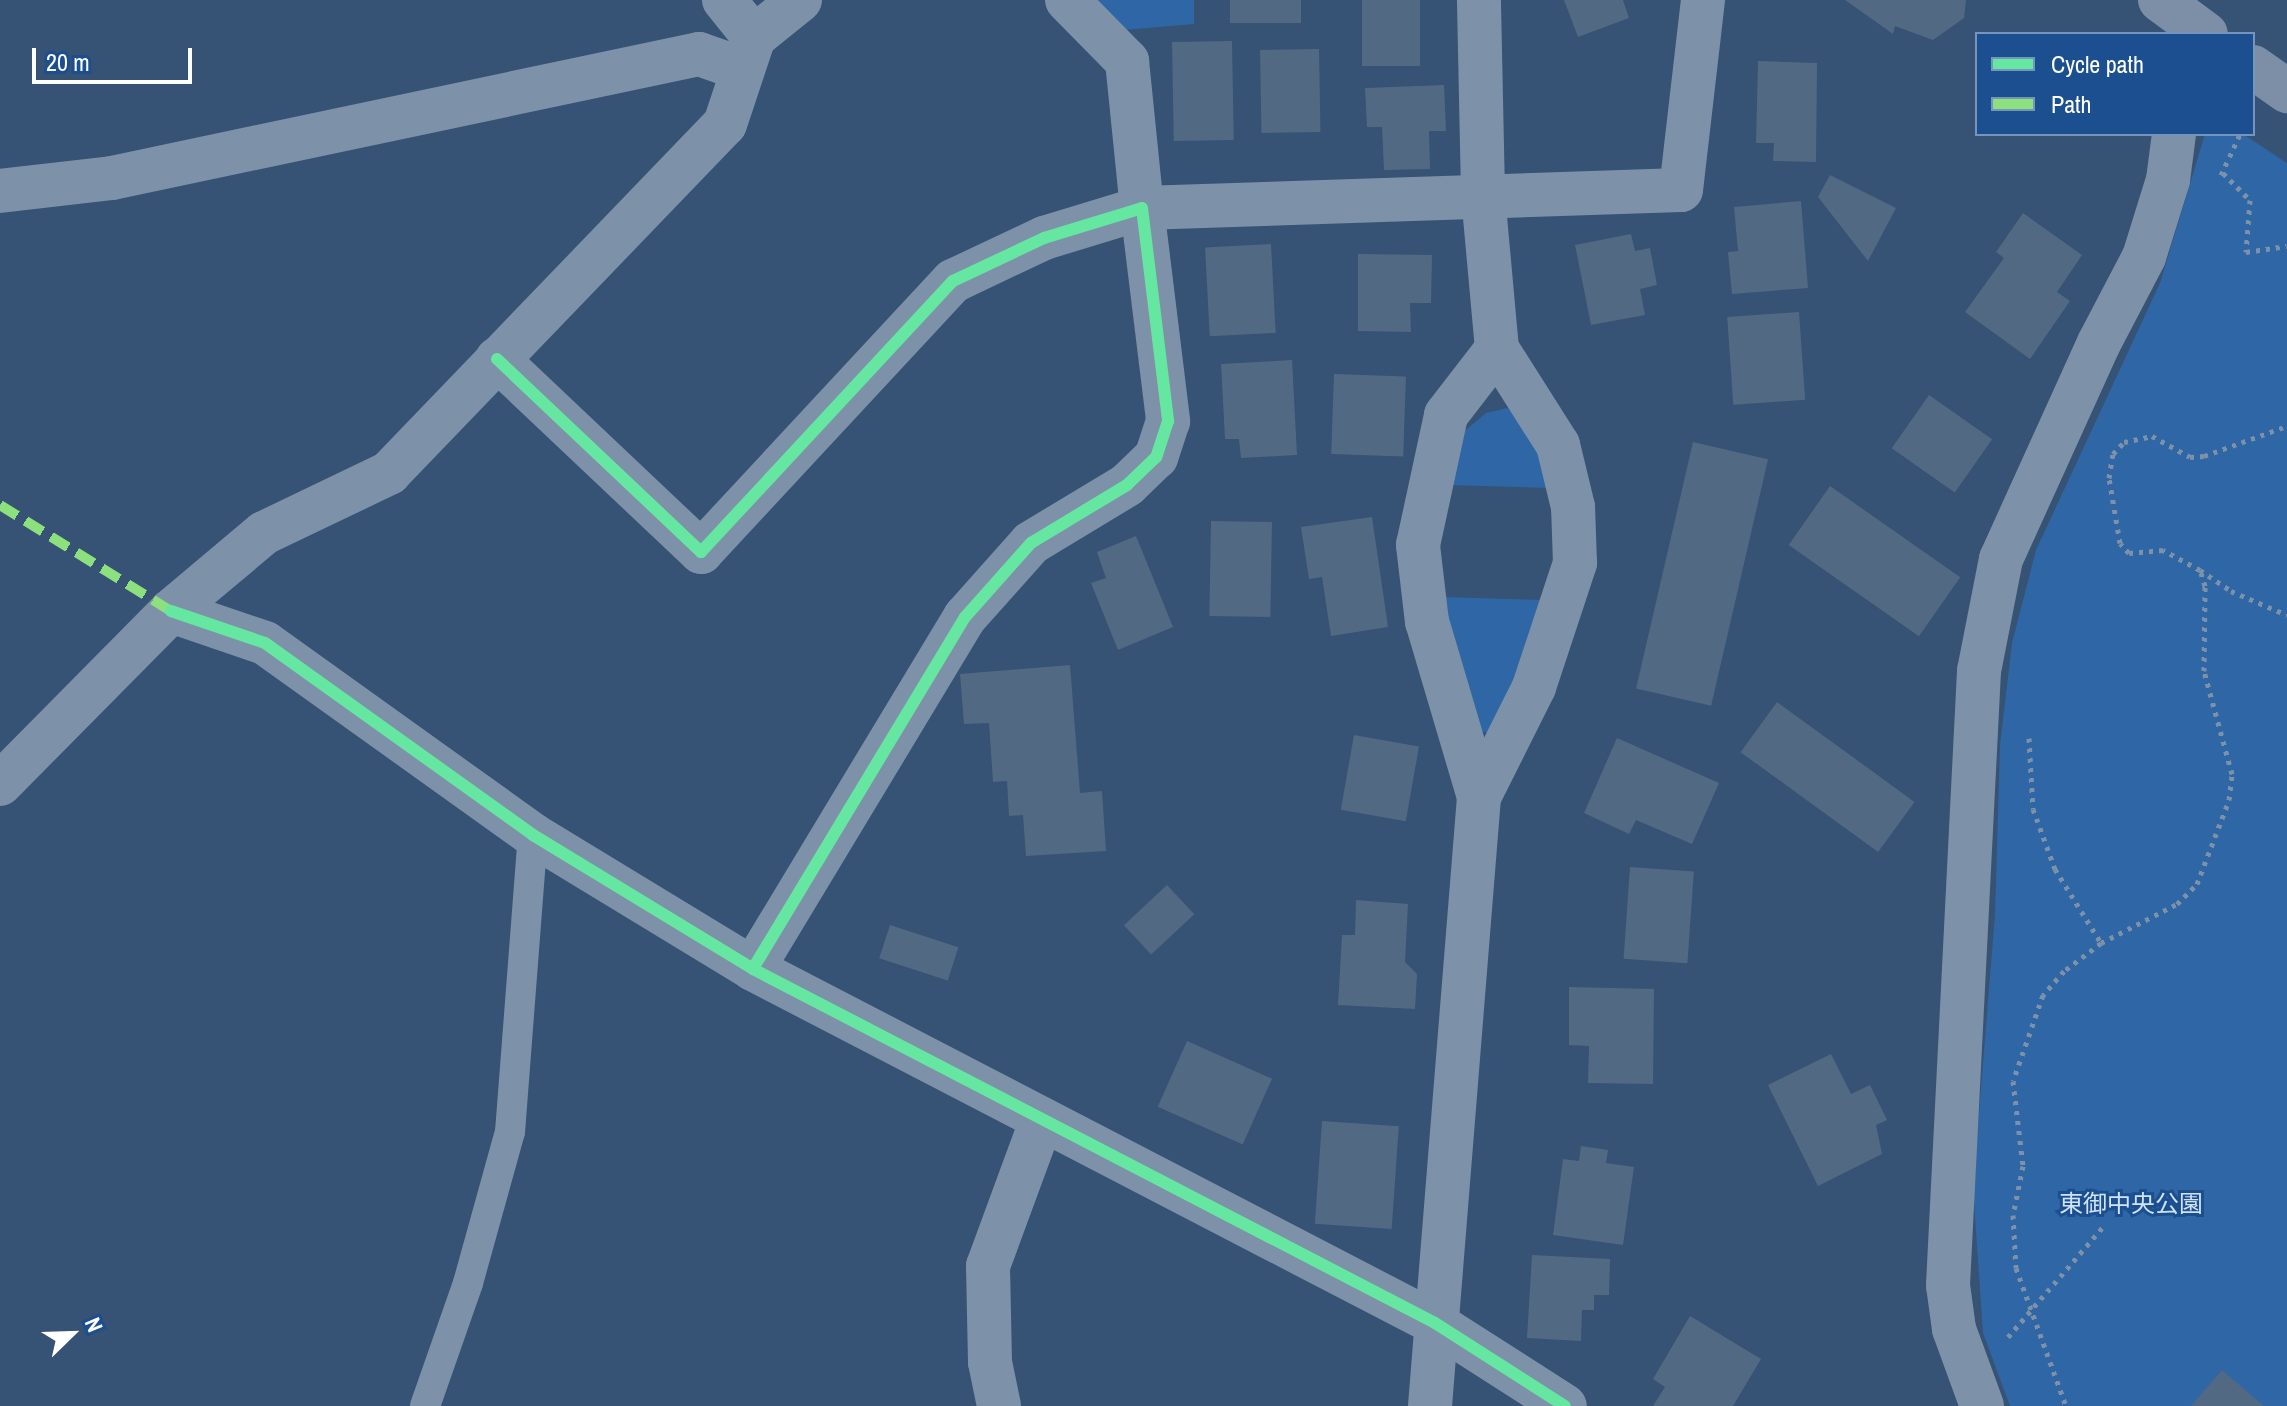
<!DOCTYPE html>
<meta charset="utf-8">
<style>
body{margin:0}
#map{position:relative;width:2287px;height:1406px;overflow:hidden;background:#365274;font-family:"Archivo Narrow","Noto Sans JP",sans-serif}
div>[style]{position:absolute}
.green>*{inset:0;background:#2f66a5}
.building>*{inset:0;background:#526984;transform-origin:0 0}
.path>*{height:5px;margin-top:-2.5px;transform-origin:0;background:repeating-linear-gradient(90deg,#7d92a8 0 4px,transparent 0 10px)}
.service>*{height:30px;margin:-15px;padding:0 15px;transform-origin:15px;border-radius:15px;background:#7d92a8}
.minor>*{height:44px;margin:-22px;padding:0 22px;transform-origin:22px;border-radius:22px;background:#7d92a8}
.primary>*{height:44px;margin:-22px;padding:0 22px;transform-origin:22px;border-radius:22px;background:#7d8ea7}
.quiet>*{height:10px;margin-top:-5px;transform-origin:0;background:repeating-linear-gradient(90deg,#8de07e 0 20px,transparent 0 30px)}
.cycleway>*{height:12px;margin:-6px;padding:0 6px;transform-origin:6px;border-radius:6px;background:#66e7a1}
span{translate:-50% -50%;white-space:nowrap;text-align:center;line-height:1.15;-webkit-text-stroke:6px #1b4f8f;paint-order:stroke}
.park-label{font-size:24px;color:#cfe3fa}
.legend{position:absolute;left:1975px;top:32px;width:280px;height:104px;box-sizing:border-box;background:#1b4f8f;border:2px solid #7695bc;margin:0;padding:10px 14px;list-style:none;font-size:24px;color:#fff}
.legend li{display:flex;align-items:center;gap:16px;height:40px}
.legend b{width:40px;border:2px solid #7695bc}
.north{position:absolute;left:32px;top:1294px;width:80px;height:80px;-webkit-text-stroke:6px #1b4f8f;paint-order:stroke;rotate:67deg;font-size:22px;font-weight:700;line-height:32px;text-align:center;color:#fff}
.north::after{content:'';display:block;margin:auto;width:28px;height:36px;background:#fff;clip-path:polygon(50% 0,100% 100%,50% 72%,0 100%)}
.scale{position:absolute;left:32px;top:48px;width:160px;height:36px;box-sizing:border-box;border:4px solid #fff;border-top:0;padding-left:10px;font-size:24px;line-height:28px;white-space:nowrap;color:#fff;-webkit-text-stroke:6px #1b4f8f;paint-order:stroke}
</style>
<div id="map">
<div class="green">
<div style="clip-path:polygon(1092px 0,1194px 0,1194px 24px,1124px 30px)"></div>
<div style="clip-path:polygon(2205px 134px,2243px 134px,2287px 163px,2287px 1406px,2010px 1406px,1983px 1333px,1973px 1188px,1995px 914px,2000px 745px,2012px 643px,2036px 550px,2160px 283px)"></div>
<div style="clip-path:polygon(1507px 408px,1524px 414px,1550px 488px,1447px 485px,1461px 434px,1486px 413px)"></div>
<div style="clip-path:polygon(1444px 597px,1544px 600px,1505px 719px,1488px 733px,1469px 728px)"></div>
</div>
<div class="building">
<div style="left:1230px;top:0;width:71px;height:23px"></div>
<div style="left:1362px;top:0;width:58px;height:66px"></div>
<div style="clip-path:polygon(1564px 0,1623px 0,1629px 18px,1578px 37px)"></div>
<div style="clip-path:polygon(1845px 0,1966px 0,1964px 18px,1933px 40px,1895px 26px,1893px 34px)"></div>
<div style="left:1232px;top:41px;width:99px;height:60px;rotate:89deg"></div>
<div style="left:1319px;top:49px;width:83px;height:59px;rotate:89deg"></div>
<div style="clip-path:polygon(1758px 61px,1817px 63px,1816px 162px,1773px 161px,1774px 143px,1756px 143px)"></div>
<div style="clip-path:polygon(1444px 85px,1446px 131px,1429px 131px,1430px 169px,1384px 170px,1382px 127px,1367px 127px,1365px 88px)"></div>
<div style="clip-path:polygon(1830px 175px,1896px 208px,1868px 261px,1818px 197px)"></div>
<div style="clip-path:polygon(1801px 201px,1808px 288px,1732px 294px,1728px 252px,1738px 251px,1734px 207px)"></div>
<div style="clip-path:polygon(2023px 213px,2082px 255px,2057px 292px,2070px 301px,2030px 359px,1965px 312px,2004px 258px,1996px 252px)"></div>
<div style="clip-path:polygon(1631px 234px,1635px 251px,1650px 248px,1657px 285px,1640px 289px,1645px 315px,1591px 325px,1575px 245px)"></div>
<div style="left:1271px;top:244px;width:89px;height:66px;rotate:87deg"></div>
<div style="clip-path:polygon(1358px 254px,1432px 255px,1431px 303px,1410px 303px,1411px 332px,1358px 331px)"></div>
<div style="left:1799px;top:312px;width:88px;height:72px;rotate:86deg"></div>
<div style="clip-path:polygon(1292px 360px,1297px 455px,1241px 458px,1239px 439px,1225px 439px,1221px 364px)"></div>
<div style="left:1334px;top:374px;width:72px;height:80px;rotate:2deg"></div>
<div style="left:1929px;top:395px;width:77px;height:65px;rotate:35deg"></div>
<div style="left:1693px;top:442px;width:77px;height:253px;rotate:13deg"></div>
<div style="left:1830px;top:486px;width:159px;height:72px;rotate:35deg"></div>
<div style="clip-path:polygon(1372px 517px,1388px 627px,1331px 636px,1322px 577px,1309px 579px,1301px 527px)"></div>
<div style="left:1211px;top:521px;width:61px;height:95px;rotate:1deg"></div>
<div style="clip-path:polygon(1136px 536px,1173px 627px,1118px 650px,1091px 583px,1106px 578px,1097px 552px)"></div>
<div style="clip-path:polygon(1070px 665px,1080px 793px,1102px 791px,1106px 851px,1026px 856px,1023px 815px,1009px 816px,1007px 781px,993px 782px,989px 723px,964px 724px,960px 674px)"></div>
<div style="left:1777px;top:702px;width:170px;height:62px;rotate:36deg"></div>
<div style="left:1354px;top:735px;width:66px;height:76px;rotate:10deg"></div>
<div style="clip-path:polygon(1617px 738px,1719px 783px,1692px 844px,1636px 820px,1629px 834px,1584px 813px)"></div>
<div style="left:1630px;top:867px;width:64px;height:92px;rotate:4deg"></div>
<div style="left:1167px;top:885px;width:40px;height:59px;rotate:47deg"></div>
<div style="clip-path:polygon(1356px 900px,1408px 904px,1405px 962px,1417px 974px,1415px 1009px,1338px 1005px,1342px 935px,1355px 935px)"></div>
<div style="left:890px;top:925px;width:72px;height:35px;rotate:18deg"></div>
<div style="clip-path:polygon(1569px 987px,1654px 989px,1653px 1084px,1588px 1083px,1589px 1046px,1569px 1045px)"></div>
<div style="left:1187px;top:1041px;width:93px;height:72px;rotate:24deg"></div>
<div style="clip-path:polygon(1831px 1054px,1851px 1094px,1870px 1085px,1887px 1120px,1876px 1125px,1882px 1154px,1818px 1186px,1768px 1085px)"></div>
<div style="left:1322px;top:1121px;width:77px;height:103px;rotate:4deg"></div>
<div style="clip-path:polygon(1581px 1146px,1608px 1150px,1606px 1163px,1634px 1167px,1623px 1245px,1553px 1235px,1563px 1159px,1579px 1161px)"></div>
<div style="clip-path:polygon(1532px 1255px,1610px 1259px,1609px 1295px,1594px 1295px,1594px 1310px,1582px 1310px,1581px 1341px,1527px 1338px)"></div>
<div style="clip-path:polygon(1690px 1316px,1761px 1359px,1733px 1406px,1653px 1406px,1665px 1387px,1653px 1379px)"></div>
<div style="clip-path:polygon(2222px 1370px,2264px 1406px,2191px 1406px)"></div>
</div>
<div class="path">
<div style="left:2223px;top:173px;width:38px;rotate:45deg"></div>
<div style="left:2250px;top:200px;width:52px;rotate:94.4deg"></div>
<div style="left:2246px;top:252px;width:41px;rotate:-8.3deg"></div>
<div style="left:2221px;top:175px;width:45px;rotate:-65.1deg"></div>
<div style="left:2200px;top:570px;width:37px;rotate:34deg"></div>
<div style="left:2231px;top:591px;width:61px;rotate:23.2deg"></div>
<div style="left:2029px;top:738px;width:71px;rotate:86.8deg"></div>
<div style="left:2033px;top:809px;width:64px;rotate:69.9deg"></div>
<div style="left:2055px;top:869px;width:87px;rotate:58.1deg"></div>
<div style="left:2101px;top:943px;width:46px;rotate:142.9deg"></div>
<div style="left:2064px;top:971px;width:32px;rotate:131deg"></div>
<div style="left:2043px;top:995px;width:91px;rotate:109.2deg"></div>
<div style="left:2013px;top:1081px;width:86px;rotate:83.3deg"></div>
<div style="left:2023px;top:1166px;width:50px;rotate:101.5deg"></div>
<div style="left:2013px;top:1215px;width:53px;rotate:86.8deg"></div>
<div style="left:2016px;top:1268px;width:147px;rotate:70.1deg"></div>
<div style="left:2101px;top:943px;width:85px;rotate:-27.2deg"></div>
<div style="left:2177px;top:904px;width:28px;rotate:-45deg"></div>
<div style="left:2197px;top:884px;width:90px;rotate:-69.1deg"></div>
<div style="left:2229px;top:800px;width:26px;rotate:-83deg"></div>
<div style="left:2232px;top:774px;width:107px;rotate:-105.2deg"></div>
<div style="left:2204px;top:671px;width:85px;rotate:-89.3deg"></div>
<div style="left:2205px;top:586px;width:17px;rotate:-107deg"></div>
<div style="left:2200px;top:570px;width:42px;rotate:-151.6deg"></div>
<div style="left:2163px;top:550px;width:34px;rotate:175deg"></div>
<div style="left:2129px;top:553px;width:13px;rotate:-132deg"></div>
<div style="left:2120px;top:543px;width:66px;rotate:-99.6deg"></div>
<div style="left:2109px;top:478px;width:24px;rotate:-81deg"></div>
<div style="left:2113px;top:454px;width:16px;rotate:-47deg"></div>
<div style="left:2124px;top:442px;width:29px;rotate:-12deg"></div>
<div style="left:2152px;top:436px;width:43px;rotate:28.9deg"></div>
<div style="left:2190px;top:457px;width:14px;rotate:-4deg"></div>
<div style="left:2204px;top:456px;width:88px;rotate:-19.9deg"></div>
<div style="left:2008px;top:1337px;width:145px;rotate:-49.2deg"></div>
</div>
<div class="service">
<div style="left:425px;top:1406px;width:130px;rotate:-70.7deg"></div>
<div style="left:468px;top:1283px;width:157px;rotate:-74.5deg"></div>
<div style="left:510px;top:1132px;width:298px;rotate:-85.6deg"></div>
</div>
<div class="minor">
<div style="left:724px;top:0;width:48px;rotate:51deg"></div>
<div style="left:1067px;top:0;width:86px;rotate:45.5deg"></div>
<div style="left:1127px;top:61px;width:148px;rotate:84.2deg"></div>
<div style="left:1142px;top:208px;width:539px;rotate:-1.91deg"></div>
<div style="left:1681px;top:190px;width:191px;rotate:-83.4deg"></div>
<div style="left:0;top:191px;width:113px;rotate:-6.6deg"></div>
<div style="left:112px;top:178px;width:600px;rotate:-11.93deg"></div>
<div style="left:699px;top:54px;width:46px;rotate:19.2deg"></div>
<div style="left:497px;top:359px;width:281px;rotate:43.4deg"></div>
<div style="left:701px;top:552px;width:370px;rotate:-47.1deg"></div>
<div style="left:953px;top:281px;width:101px;rotate:-25.3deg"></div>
<div style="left:1044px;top:238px;width:102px;rotate:-17deg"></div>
<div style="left:1142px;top:208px;width:215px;rotate:83deg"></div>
<div style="left:1168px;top:421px;width:38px;rotate:108deg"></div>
<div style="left:1156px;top:457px;width:40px;rotate:136deg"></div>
<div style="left:1127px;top:485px;width:112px;rotate:148.9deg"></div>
<div style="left:1031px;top:543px;width:99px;rotate:131.7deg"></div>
<div style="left:965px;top:617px;width:411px;rotate:121.1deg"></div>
<div style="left:171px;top:611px;width:99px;rotate:18.8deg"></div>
<div style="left:265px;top:643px;width:330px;rotate:35.6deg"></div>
<div style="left:533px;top:835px;width:258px;rotate:31.3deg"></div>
<div style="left:753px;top:969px;width:768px;rotate:27.43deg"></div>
<div style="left:1435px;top:1323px;width:154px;rotate:32.6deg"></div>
<div style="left:0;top:784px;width:243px;rotate:-45.3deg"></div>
<div style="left:171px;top:611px;width:121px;rotate:-40deg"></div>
<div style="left:264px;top:533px;width:139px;rotate:-25.6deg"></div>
<div style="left:389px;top:473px;width:484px;rotate:-46.1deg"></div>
<div style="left:725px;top:124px;width:92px;rotate:-71.6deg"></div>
<div style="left:754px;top:37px;width:59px;rotate:-38.8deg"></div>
<div style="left:1479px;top:797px;width:183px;rotate:-106.5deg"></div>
<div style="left:1427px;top:622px;width:78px;rotate:-96.7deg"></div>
<div style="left:1418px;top:545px;width:133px;rotate:-77.8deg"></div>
<div style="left:1446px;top:415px;width:83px;rotate:-52.3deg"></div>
<div style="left:999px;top:1406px;width:45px;rotate:-101.6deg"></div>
<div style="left:990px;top:1362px;width:96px;rotate:-91.2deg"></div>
<div style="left:988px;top:1266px;width:153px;rotate:-69.8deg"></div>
<div style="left:1430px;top:1406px;width:611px;rotate:-85.4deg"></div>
<div style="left:1479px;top:797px;width:123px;rotate:-63.4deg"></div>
<div style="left:1534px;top:687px;width:131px;rotate:-71.7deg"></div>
<div style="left:1575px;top:563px;width:56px;rotate:-92deg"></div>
<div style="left:1573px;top:507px;width:64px;rotate:-103.6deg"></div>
<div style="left:1558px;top:445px;width:114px;rotate:-122.4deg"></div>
<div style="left:1497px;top:349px;width:156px;rotate:-95.2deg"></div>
<div style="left:1483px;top:194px;width:194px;rotate:-91.2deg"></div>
<div style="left:1982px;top:1406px;width:82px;rotate:-110deg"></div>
<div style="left:1954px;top:1329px;width:44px;rotate:-97.8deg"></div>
<div style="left:1948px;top:1285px;width:615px;rotate:-87.11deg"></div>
<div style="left:1979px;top:671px;width:114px;rotate:-78.9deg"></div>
<div style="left:2001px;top:559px;width:237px;rotate:-65.6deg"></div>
<div style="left:2099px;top:343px;width:97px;rotate:-62.4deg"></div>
<div style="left:2144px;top:257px;width:81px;rotate:-72.7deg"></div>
<div style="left:2168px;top:180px;width:46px;rotate:-82.6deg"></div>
</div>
<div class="primary">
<div style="left:2160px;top:0;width:57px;rotate:36.5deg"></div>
<div style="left:2253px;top:67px;width:42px;rotate:35.2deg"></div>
</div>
<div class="quiet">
<div style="left:0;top:505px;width:201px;rotate:31.8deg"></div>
</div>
<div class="cycleway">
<div style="left:497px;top:359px;width:281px;rotate:43.4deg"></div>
<div style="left:701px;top:552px;width:370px;rotate:-47.1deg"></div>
<div style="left:953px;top:281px;width:101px;rotate:-25.3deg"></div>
<div style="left:1044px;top:238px;width:102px;rotate:-17deg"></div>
<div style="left:1142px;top:208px;width:215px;rotate:83deg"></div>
<div style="left:1168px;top:421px;width:38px;rotate:108deg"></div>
<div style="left:1156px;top:457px;width:40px;rotate:136deg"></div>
<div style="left:1127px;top:485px;width:112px;rotate:148.9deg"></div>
<div style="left:1031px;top:543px;width:99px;rotate:131.7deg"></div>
<div style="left:965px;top:617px;width:411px;rotate:121.1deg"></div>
<div style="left:171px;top:611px;width:99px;rotate:18.8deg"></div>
<div style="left:265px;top:643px;width:330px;rotate:35.6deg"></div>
<div style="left:533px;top:835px;width:258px;rotate:31.3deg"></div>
<div style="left:753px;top:969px;width:768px;rotate:27.43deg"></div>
<div style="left:1435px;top:1323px;width:154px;rotate:32.6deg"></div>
</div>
<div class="park-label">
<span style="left:2131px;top:1204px">東御中央公園</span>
</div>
<ul class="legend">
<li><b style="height:10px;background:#66e7a1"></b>Cycle path</li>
<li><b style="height:10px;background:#8de07e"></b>Path</li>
</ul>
<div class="north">N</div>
<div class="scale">20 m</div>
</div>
